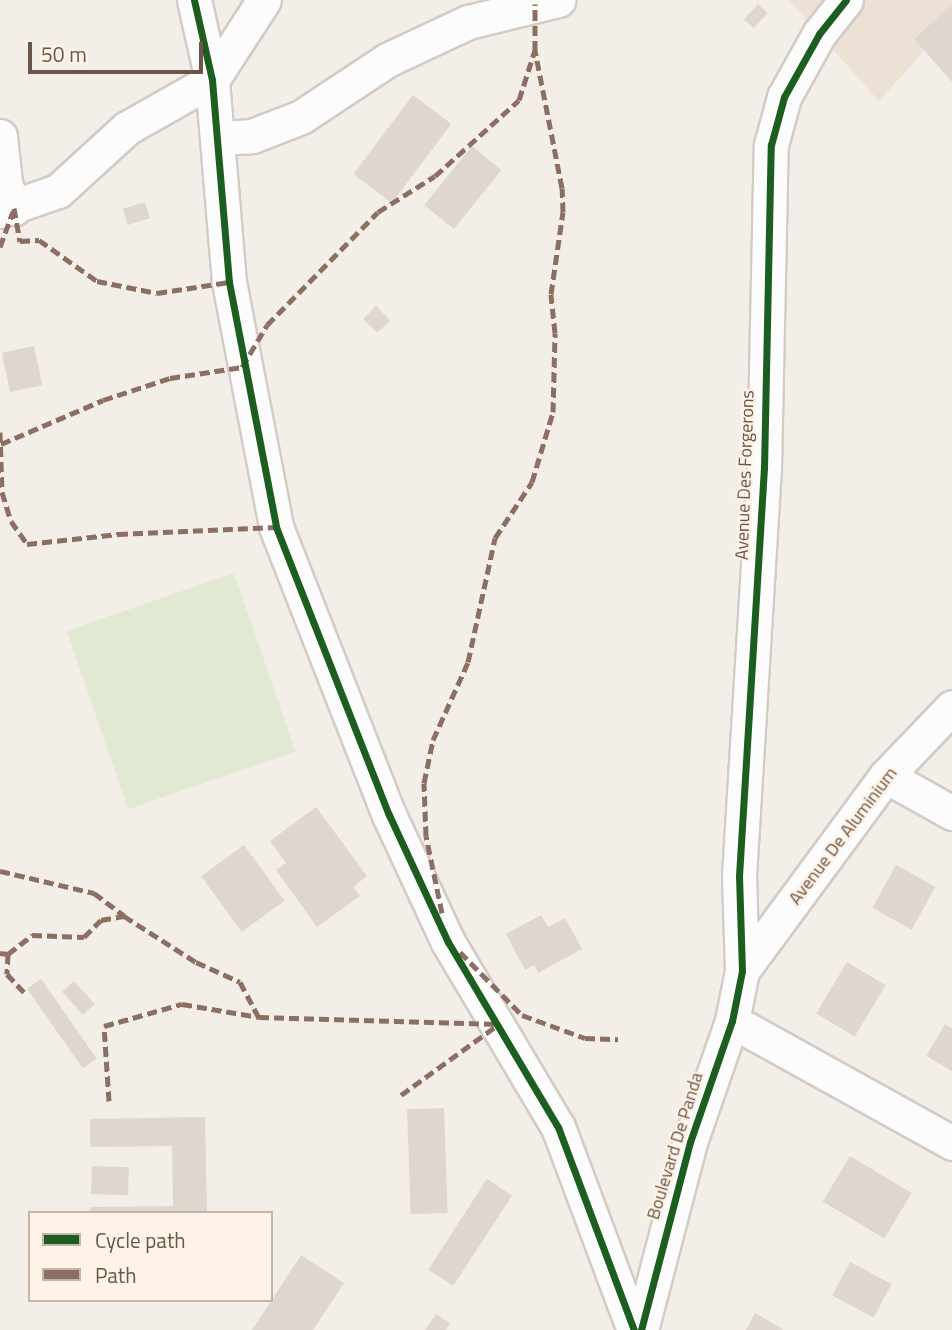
<!DOCTYPE html>
<style>
body{margin:0}
#map{position:relative;width:952px;height:1330px;overflow:hidden;background:#f4eee8;font-family:"Titillium Web",sans-serif}
div>[style]{position:absolute}
.residential>*{inset:0;background:#ede0d5}
.green>*{inset:0;background:#e2e9d3;transform-origin:0 0}
.building>*{inset:0;background:#e0d6d0;transform-origin:0 0}
.roads{filter:drop-shadow(2px 0 #d3cbc6) drop-shadow(-2px 0 #d3cbc6) drop-shadow(0 2px #d3cbc6) drop-shadow(0 -2px #d3cbc6)}
.minor>*{height:33px;margin:-16.5px;padding:0 16.5px;transform-origin:16.5px;border-radius:16.5px;background:#fdfcfc}
.quiet>*{height:5px;margin-top:-2.5px;transform-origin:0;background:repeating-linear-gradient(90deg,#8d6e63 0 10px,transparent 0 15px)}
.cycleway>*{height:7px;margin:-3.5px;padding:0 3.5px;transform-origin:3.5px;border-radius:3.5px;background:#1b5e20}
span{translate:-50% -50%;white-space:nowrap;text-align:center;line-height:1.15;-webkit-text-stroke:5px #fdf3e7;paint-order:stroke}
.street-label{font-size:18px;color:#6e554b}
.legend{position:absolute;left:28px;top:1211px;width:245px;height:91px;box-sizing:border-box;background:#fdf3e7;border:2px solid #c4b4a9;margin:0;padding:9px 12px;list-style:none;font-size:21px;color:#6e554b}
.legend li{display:flex;align-items:center;gap:14px;height:35px}
.legend b{width:35px;border:2px solid #c4b4a9}
.scale{position:absolute;left:28px;top:42px;width:175px;height:32px;box-sizing:border-box;border:4px solid #6e554b;border-top:0;padding-left:9px;font-size:21px;line-height:24px;white-space:nowrap;color:#6e554b;-webkit-text-stroke:5px #fdf3e7;paint-order:stroke}
</style>
<div id="map">
<div class="residential">
<div style="clip-path:polygon(789px 0,952px 0,952px 20px,879px 101px)"></div>
</div>
<div class="green">
<div style="left:234px;top:573px;width:189px;height:177px;rotate:71deg"></div>
</div>
<div class="building">
<div style="left:758px;top:4px;width:13px;height:21px;rotate:42deg"></div>
<div style="clip-path:polygon(952px 5px,952px 82px,914px 39px)"></div>
<div style="left:413px;top:95px;width:48px;height:99px;rotate:37deg"></div>
<div style="left:472px;top:146px;width:38px;height:76px;rotate:39deg"></div>
<div style="left:145px;top:202px;width:17px;height:23px;rotate:73deg"></div>
<div style="left:376px;top:306px;width:20px;height:18px;rotate:45deg"></div>
<div style="left:34px;top:346px;width:40px;height:33px;rotate:78deg"></div>
<div style="clip-path:polygon(316px 807px,367px 876px,353px 887px,360px 896px,317px 927px,276px 870px,286px 863px,270px 841px)"></div>
<div style="left:244px;top:845px;width:69px;height:53px;rotate:54deg"></div>
<div style="left:896px;top:865px;width:45px;height:49px;rotate:29deg"></div>
<div style="clip-path:polygon(541px 915px,548px 927px,565px 918px,582px 949px,538px 973px,534px 965px,525px 970px,506px 934px)"></div>
<div style="left:847px;top:962px;width:45px;height:60px;rotate:31deg"></div>
<div style="left:41px;top:979px;width:97px;height:17px;rotate:55deg"></div>
<div style="left:74px;top:981px;width:31px;height:16px;rotate:48deg"></div>
<div style="clip-path:polygon(945px 1024px,952px 1028px,952px 1071px,926px 1056px)"></div>
<div style="left:444px;top:1108px;width:105px;height:37px;rotate:88deg"></div>
<div style="clip-path:polygon(205px 1117px,207px 1213px,90px 1213px,90px 1207px,173px 1206px,172px 1146px,90px 1147px,90px 1119px)"></div>
<div style="left:850px;top:1156px;width:72px;height:53px;rotate:31deg"></div>
<div style="left:92px;top:1166px;width:37px;height:28px;rotate:2deg"></div>
<div style="left:487px;top:1179px;width:30px;height:108px;rotate:33deg"></div>
<div style="clip-path:polygon(301px 1255px,344px 1283px,313px 1330px,252px 1330px)"></div>
<div style="left:850px;top:1262px;width:47px;height:38px;rotate:28deg"></div>
<div style="clip-path:polygon(755px 1313px,784px 1330px,746px 1330px)"></div>
<div style="clip-path:polygon(436px 1314px,450px 1323px,446px 1330px,425px 1330px)"></div>
</div>
<div class="roads">
<div class="minor">
<div style="left:194px;top:0;width:82px;rotate:77.3deg"></div>
<div style="left:212px;top:80px;width:203px;rotate:85.2deg"></div>
<div style="left:229px;top:282px;width:249px;rotate:79.1deg"></div>
<div style="left:276px;top:527px;width:309px;rotate:68.6deg"></div>
<div style="left:389px;top:815px;width:140px;rotate:65.1deg"></div>
<div style="left:448px;top:942px;width:215px;rotate:59.3deg"></div>
<div style="left:558px;top:1127px;width:217px;rotate:69.5deg"></div>
<div style="left:0;top:136px;width:47px;rotate:83.9deg"></div>
<div style="left:5px;top:183px;width:27px;rotate:70deg"></div>
<div style="left:217px;top:138px;width:35px;rotate:-3deg"></div>
<div style="left:252px;top:136px;width:53px;rotate:-21.2deg"></div>
<div style="left:301px;top:117px;width:103px;rotate:-33.5deg"></div>
<div style="left:387px;top:60px;width:89px;rotate:-25.1deg"></div>
<div style="left:468px;top:22px;width:93px;rotate:-13.7deg"></div>
<div style="left:0;top:211px;width:61px;rotate:-19deg"></div>
<div style="left:58px;top:191px;width:93px;rotate:-42.4deg"></div>
<div style="left:127px;top:128px;width:98px;rotate:-29.5deg"></div>
<div style="left:212px;top:80px;width:95px;rotate:-57deg"></div>
<div style="left:886px;top:776px;width:76px;rotate:29.3deg"></div>
<div style="left:742px;top:971px;width:242px;rotate:-53.6deg"></div>
<div style="left:886px;top:776px;width:95px;rotate:-46.3deg"></div>
<div style="left:732px;top:1021px;width:252px;rotate:29deg"></div>
<div style="left:641px;top:1330px;width:194px;rotate:-75.4deg"></div>
<div style="left:690px;top:1142px;width:128px;rotate:-70.9deg"></div>
<div style="left:732px;top:1021px;width:51px;rotate:-78.7deg"></div>
<div style="left:742px;top:971px;width:95px;rotate:-91.8deg"></div>
<div style="left:739px;top:876px;width:409px;rotate:-86.5deg"></div>
<div style="left:764px;top:468px;width:323px;rotate:-88.8deg"></div>
<div style="left:771px;top:145px;width:50px;rotate:-74.8deg"></div>
<div style="left:784px;top:97px;width:72px;rotate:-60.9deg"></div>
<div style="left:819px;top:34px;width:43px;rotate:-51.5deg"></div>
</div>
</div>
<div class="quiet">
<div style="left:14px;top:208px;width:34px;rotate:80deg"></div>
<div style="left:20px;top:241px;width:19px;rotate:-3deg"></div>
<div style="left:39px;top:240px;width:71px;rotate:35.3deg"></div>
<div style="left:97px;top:281px;width:61px;rotate:11.3deg"></div>
<div style="left:157px;top:293px;width:73px;rotate:-8.7deg"></div>
<div style="left:0;top:247px;width:38px;rotate:-70deg"></div>
<div style="left:0;top:432px;width:60px;rotate:88.1deg"></div>
<div style="left:2px;top:492px;width:30px;rotate:73deg"></div>
<div style="left:11px;top:521px;width:28px;rotate:55deg"></div>
<div style="left:27px;top:544px;width:92px;rotate:-6.3deg"></div>
<div style="left:118px;top:534px;width:158px;rotate:-2.5deg"></div>
<div style="left:1px;top:444px;width:111px;rotate:-23.3deg"></div>
<div style="left:103px;top:400px;width:71px;rotate:-18.2deg"></div>
<div style="left:170px;top:378px;width:73px;rotate:-8.7deg"></div>
<div style="left:242px;top:367px;width:49px;rotate:-59.2deg"></div>
<div style="left:267px;top:325px;width:158px;rotate:-45.5deg"></div>
<div style="left:378px;top:212px;width:67px;rotate:-32.3deg"></div>
<div style="left:435px;top:176px;width:113px;rotate:-42.1deg"></div>
<div style="left:519px;top:100px;width:52px;rotate:-72.3deg"></div>
<div style="left:535px;top:50px;width:46px;rotate:-90deg"></div>
<div style="left:0;top:871px;width:97px;rotate:13.2deg"></div>
<div style="left:94px;top:893px;width:38px;rotate:37deg"></div>
<div style="left:442px;top:913px;width:79px;rotate:-101.7deg"></div>
<div style="left:426px;top:836px;width:53px;rotate:-92.2deg"></div>
<div style="left:424px;top:783px;width:44px;rotate:-78.2deg"></div>
<div style="left:433px;top:740px;width:85px;rotate:-65.8deg"></div>
<div style="left:468px;top:662px;width:127px;rotate:-77.7deg"></div>
<div style="left:495px;top:538px;width:67px;rotate:-56.5deg"></div>
<div style="left:532px;top:482px;width:73px;rotate:-73.3deg"></div>
<div style="left:553px;top:412px;width:79px;rotate:-88.5deg"></div>
<div style="left:555px;top:333px;width:39px;rotate:-96deg"></div>
<div style="left:551px;top:294px;width:83px;rotate:-81.7deg"></div>
<div style="left:563px;top:212px;width:24px;rotate:-92deg"></div>
<div style="left:562px;top:188px;width:141px;rotate:-101.1deg"></div>
<div style="left:460px;top:952px;width:88px;rotate:45.5deg"></div>
<div style="left:522px;top:1015px;width:67px;rotate:20.1deg"></div>
<div style="left:585px;top:1038px;width:33px;rotate:2deg"></div>
<div style="left:0;top:953px;width:8px;rotate:7deg"></div>
<div style="left:8px;top:954px;width:20px;rotate:93deg"></div>
<div style="left:7px;top:974px;width:26px;rotate:47deg"></div>
<div style="left:8px;top:954px;width:31px;rotate:-38deg"></div>
<div style="left:32px;top:935px;width:52px;rotate:2.2deg"></div>
<div style="left:84px;top:937px;width:24px;rotate:-45deg"></div>
<div style="left:101px;top:920px;width:23px;rotate:-10deg"></div>
<div style="left:124px;top:916px;width:85px;rotate:32.6deg"></div>
<div style="left:196px;top:962px;width:48px;rotate:24.4deg"></div>
<div style="left:240px;top:982px;width:40px;rotate:62deg"></div>
<div style="left:401px;top:1095px;width:121px;rotate:-35.9deg"></div>
<div style="left:109px;top:1101px;width:75px;rotate:-93.8deg"></div>
<div style="left:104px;top:1026px;width:81px;rotate:-15.8deg"></div>
<div style="left:182px;top:1004px;width:78px;rotate:9.6deg"></div>
<div style="left:259px;top:1017px;width:240px;rotate:1.7deg"></div>
</div>
<div class="cycleway">
<div style="left:194px;top:0;width:82px;rotate:77.3deg"></div>
<div style="left:212px;top:80px;width:203px;rotate:85.2deg"></div>
<div style="left:229px;top:282px;width:249px;rotate:79.1deg"></div>
<div style="left:276px;top:527px;width:309px;rotate:68.6deg"></div>
<div style="left:389px;top:815px;width:140px;rotate:65.1deg"></div>
<div style="left:448px;top:942px;width:215px;rotate:59.3deg"></div>
<div style="left:558px;top:1127px;width:217px;rotate:69.5deg"></div>
<div style="left:641px;top:1330px;width:194px;rotate:-75.4deg"></div>
<div style="left:690px;top:1142px;width:128px;rotate:-70.9deg"></div>
<div style="left:732px;top:1021px;width:51px;rotate:-78.7deg"></div>
<div style="left:742px;top:971px;width:95px;rotate:-91.8deg"></div>
<div style="left:739px;top:876px;width:409px;rotate:-86.5deg"></div>
<div style="left:764px;top:468px;width:323px;rotate:-88.8deg"></div>
<div style="left:771px;top:145px;width:50px;rotate:-74.8deg"></div>
<div style="left:784px;top:97px;width:72px;rotate:-60.9deg"></div>
<div style="left:819px;top:34px;width:43px;rotate:-51.5deg"></div>
</div>
<div class="street-label">
<span style="left:745px;top:475px;rotate:-88deg">Avenue Des Forgerons</span>
<span style="left:843px;top:836px;rotate:-53deg">Avenue De Aluminium</span>
<span style="left:675px;top:1146px;rotate:-73deg">Boulevard De Panda</span>
</div>
<ul class="legend">
<li><b style="height:9px;background:#1b5e20"></b>Cycle path</li>
<li><b style="height:9px;background:#8d6e63"></b>Path</li>
</ul>
<div class="scale">50 m</div>
</div>
